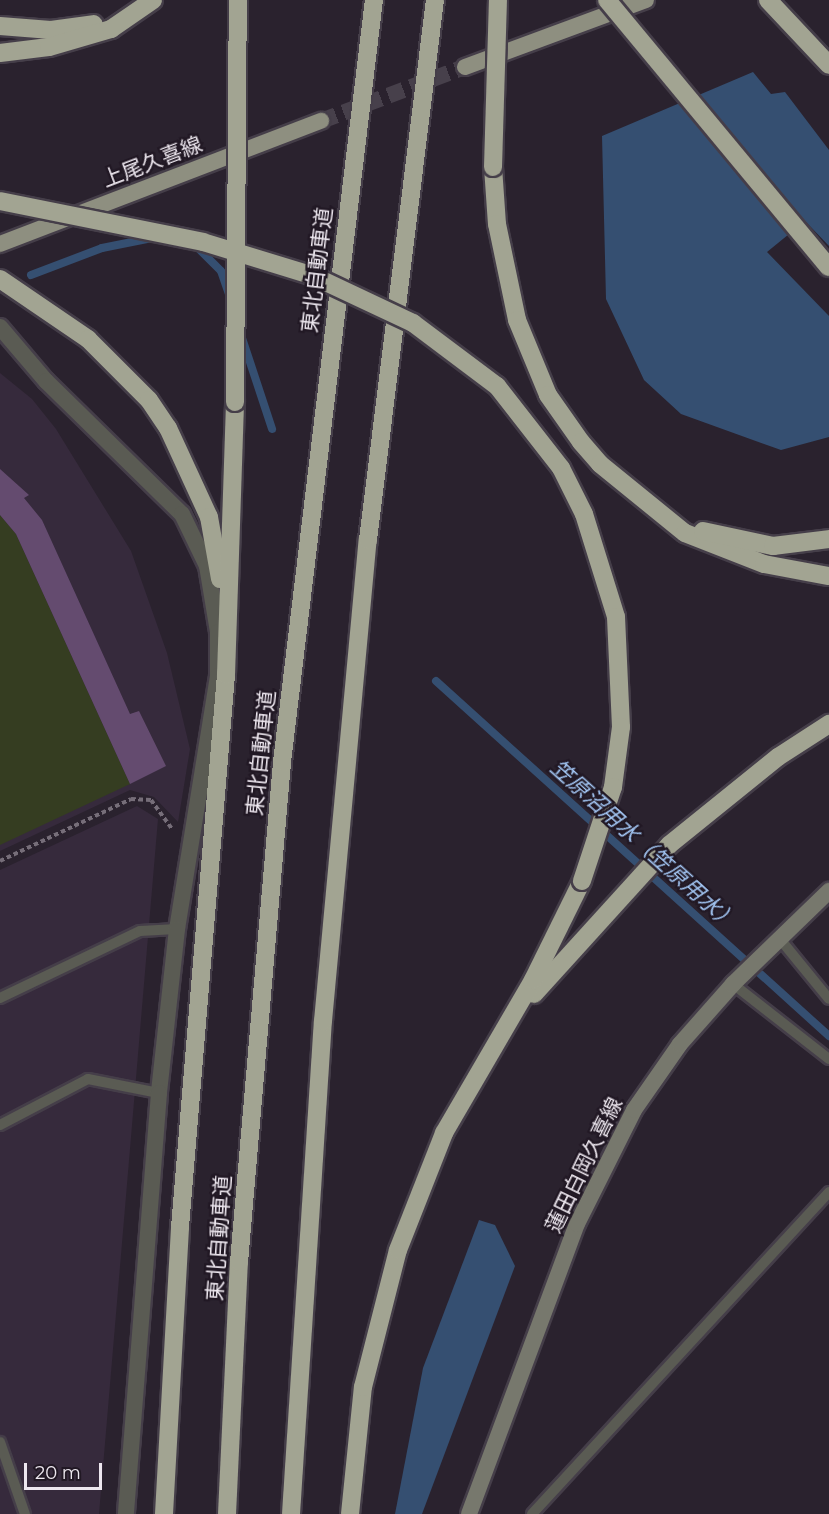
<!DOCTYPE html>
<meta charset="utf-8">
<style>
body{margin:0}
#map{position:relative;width:829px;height:1514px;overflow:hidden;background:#2a222e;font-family:Montserrat,"Noto Sans JP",sans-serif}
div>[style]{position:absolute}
.built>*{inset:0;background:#362a3c}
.green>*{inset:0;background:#353d21}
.water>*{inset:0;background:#354f71}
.stream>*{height:8px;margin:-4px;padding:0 4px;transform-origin:4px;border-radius:4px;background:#354f71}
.building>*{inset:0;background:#644b6f}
.primary-tunnel>*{height:16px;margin-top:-8px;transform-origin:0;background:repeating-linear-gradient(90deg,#47404b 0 16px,transparent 0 24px)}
.path>*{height:4px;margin-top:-2px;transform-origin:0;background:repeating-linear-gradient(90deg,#766e79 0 4.5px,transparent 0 7.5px)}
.roads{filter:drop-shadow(2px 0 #453e49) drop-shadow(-2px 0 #453e49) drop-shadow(0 2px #453e49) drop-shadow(0 -2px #453e49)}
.service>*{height:10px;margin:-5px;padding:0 5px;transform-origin:5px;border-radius:5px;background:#5a5b53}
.tertiary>*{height:16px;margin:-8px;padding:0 8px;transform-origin:8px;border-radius:8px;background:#5a5b53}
.secondary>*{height:16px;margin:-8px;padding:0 8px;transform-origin:8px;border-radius:8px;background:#77786d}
.primary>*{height:16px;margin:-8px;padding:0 8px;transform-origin:8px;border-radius:8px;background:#8e8f80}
.motorway>*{height:18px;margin:-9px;padding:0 9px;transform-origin:9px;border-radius:9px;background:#a2a492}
.bridges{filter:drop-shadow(2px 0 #453e49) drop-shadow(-2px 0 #453e49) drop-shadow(0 2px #453e49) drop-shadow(0 -2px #453e49)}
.motorway-bridge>*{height:18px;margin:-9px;padding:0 9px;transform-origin:9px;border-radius:9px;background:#a2a492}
span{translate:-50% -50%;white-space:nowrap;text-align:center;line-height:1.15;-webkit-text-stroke:5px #211824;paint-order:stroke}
.street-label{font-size:21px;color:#ede7ef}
.water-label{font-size:22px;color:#a3c6f4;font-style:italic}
.scale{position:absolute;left:24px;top:1463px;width:78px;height:27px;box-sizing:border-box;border:3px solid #ede7ef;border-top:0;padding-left:8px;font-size:18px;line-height:21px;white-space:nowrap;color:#ede7ef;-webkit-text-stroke:4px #211824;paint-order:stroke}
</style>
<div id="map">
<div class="built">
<div style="clip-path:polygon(0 373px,32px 399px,56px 429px,131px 551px,167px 653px,190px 749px,178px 822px,154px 797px,130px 790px,0 851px)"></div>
<div style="clip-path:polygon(137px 806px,158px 819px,99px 1514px,0 1514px,0 870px)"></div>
</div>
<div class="green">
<div style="clip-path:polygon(0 515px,16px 534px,130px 784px,0 845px)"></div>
</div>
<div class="water">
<div style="clip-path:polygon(753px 72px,771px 94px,785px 92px,829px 150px,829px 246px,805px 221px,767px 252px,829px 316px,829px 437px,781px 450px,681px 414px,644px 380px,606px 299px,602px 136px)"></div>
<div style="clip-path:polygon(479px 1220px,495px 1225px,515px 1266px,422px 1514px,395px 1514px,423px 1368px)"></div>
</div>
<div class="stream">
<div style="left:197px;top:247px;width:34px;rotate:45deg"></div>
<div style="left:221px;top:271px;width:28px;rotate:71deg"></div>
<div style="left:31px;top:275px;width:76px;rotate:-20.8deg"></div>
<div style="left:102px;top:248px;width:51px;rotate:-11.3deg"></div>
<div style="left:241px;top:335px;width:99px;rotate:71.7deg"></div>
<div style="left:436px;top:681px;width:530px;rotate:42.09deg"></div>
</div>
<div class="building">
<div style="clip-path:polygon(0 469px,29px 495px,24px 498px,42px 520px,130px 714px,139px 711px,166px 766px,130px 784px,16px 534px,0 515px)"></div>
</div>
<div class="primary-tunnel">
<div style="left:321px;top:121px;width:154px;rotate:-20.6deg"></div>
</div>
<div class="path">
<div style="left:0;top:861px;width:145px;rotate:-25.3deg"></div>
<div style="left:131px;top:799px;width:20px;rotate:3deg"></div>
<div style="left:151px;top:800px;width:36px;rotate:54deg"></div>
</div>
<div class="roads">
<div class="service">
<div style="left:780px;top:939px;width:77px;rotate:50.8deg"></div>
<div style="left:733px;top:984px;width:122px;rotate:38deg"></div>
<div style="left:0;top:998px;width:155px;rotate:-25.6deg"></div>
<div style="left:140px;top:931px;width:37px;rotate:-3deg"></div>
<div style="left:0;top:1125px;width:99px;rotate:-27.6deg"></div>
<div style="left:88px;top:1079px;width:72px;rotate:11.2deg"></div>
<div style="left:0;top:1442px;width:76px;rotate:70.9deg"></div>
<div style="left:532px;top:1514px;width:438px;rotate:-47.3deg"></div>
</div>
<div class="tertiary">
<div style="left:0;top:327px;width:71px;rotate:49.6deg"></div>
<div style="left:46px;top:381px;width:190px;rotate:44.4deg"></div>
<div style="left:182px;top:514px;width:58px;rotate:64.3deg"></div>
<div style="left:207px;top:566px;width:67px;rotate:80.5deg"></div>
<div style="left:218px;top:632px;width:44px;rotate:90deg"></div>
<div style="left:218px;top:676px;width:256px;rotate:99.2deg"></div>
<div style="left:177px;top:929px;width:165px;rotate:96.3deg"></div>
<div style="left:159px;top:1093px;width:422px;rotate:94.5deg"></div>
</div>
<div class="secondary">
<div style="left:469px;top:1514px;width:309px;rotate:-69.6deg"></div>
<div style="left:577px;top:1224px;width:127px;rotate:-63.4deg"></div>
<div style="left:634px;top:1110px;width:80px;rotate:-55.1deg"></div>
<div style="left:680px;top:1044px;width:80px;rotate:-48.5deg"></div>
<div style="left:733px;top:984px;width:134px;rotate:-44.1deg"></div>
</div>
<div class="primary">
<div style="left:465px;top:67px;width:193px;rotate:-20.3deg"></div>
<div style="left:0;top:244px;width:344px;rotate:-21deg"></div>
</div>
<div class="motorway">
<div style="left:768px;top:0;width:89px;rotate:46.8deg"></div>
<div style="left:0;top:26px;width:51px;rotate:4.5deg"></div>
<div style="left:51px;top:30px;width:43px;rotate:-7.9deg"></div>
<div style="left:0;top:53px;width:49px;rotate:-7deg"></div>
<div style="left:49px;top:47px;width:65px;rotate:-16.2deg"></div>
<div style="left:111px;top:29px;width:51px;rotate:-34.6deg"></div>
<div style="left:493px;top:167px;width:57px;rotate:86deg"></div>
<div style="left:497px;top:224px;width:98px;rotate:78.2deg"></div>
<div style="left:517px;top:320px;width:81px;rotate:67.5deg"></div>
<div style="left:548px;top:395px;width:57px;rotate:54.9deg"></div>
<div style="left:581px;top:442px;width:29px;rotate:49deg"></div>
<div style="left:600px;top:464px;width:109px;rotate:39.1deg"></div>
<div style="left:685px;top:533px;width:85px;rotate:21.4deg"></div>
<div style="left:764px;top:564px;width:66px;rotate:10.5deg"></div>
<div style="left:0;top:279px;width:107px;rotate:34.3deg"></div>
<div style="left:88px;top:339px;width:86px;rotate:45deg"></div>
<div style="left:149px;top:400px;width:34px;rotate:56deg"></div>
<div style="left:168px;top:428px;width:98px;rotate:65.3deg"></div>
<div style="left:209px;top:517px;width:63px;rotate:79.9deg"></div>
<div style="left:703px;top:531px;width:72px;rotate:12.1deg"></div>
<div style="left:773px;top:546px;width:56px;rotate:-7.1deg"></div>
<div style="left:534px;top:994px;width:201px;rotate:-47.8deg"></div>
<div style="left:669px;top:845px;width:140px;rotate:-38.9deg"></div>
<div style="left:778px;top:757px;width:61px;rotate:-32.9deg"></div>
<div style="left:164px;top:1514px;width:287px;rotate:-86.8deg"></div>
<div style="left:180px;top:1227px;width:554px;rotate:-85.24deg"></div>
<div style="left:226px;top:675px;width:273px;rotate:-88.1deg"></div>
<div style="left:227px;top:1514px;width:252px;rotate:-87.3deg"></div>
<div style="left:239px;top:1262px;width:502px;rotate:-85.08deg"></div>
<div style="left:282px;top:762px;width:768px;rotate:-83.12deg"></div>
<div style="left:291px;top:1514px;width:494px;rotate:-86.3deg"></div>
<div style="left:323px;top:1021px;width:483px;rotate:-84.7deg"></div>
<div style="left:368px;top:540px;width:544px;rotate:-82.93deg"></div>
<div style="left:350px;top:1514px;width:128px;rotate:-84.2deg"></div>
<div style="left:363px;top:1387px;width:141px;rotate:-75.7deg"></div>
<div style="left:398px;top:1250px;width:126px;rotate:-68.5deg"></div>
<div style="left:444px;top:1133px;width:177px;rotate:-59.8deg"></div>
<div style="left:533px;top:980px;width:110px;rotate:-63.7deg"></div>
</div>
</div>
<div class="bridges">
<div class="motorway-bridge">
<div style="left:607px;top:0;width:347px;rotate:50.3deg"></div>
<div style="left:493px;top:167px;width:167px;rotate:-88.3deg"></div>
<div style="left:0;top:201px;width:207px;rotate:11.4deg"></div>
<div style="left:203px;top:242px;width:113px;rotate:17deg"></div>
<div style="left:311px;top:275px;width:113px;rotate:25.2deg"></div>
<div style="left:413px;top:323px;width:105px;rotate:36.9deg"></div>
<div style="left:497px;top:386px;width:104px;rotate:52deg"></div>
<div style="left:561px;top:468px;width:51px;rotate:63.4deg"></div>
<div style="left:584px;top:514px;width:108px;rotate:72.7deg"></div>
<div style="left:616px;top:617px;width:110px;rotate:87.4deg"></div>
<div style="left:621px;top:727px;width:61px;rotate:97.6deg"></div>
<div style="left:613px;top:787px;width:99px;rotate:108.3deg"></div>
<div style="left:235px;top:402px;width:402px;rotate:-89.6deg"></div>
</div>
</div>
<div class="street-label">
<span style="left:152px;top:162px;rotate:-21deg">上尾久喜線</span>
<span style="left:317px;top:270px;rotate:-83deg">東北自動車道</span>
<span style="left:261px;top:753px;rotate:-84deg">東北自動車道</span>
<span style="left:584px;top:1165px;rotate:-64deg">蓮田白岡久喜線</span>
<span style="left:219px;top:1238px;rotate:-86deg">東北自動車道</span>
</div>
<div class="water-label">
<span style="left:644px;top:845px;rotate:42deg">笠原沼用水（笠原用水）</span>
</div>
<div class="scale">20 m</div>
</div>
